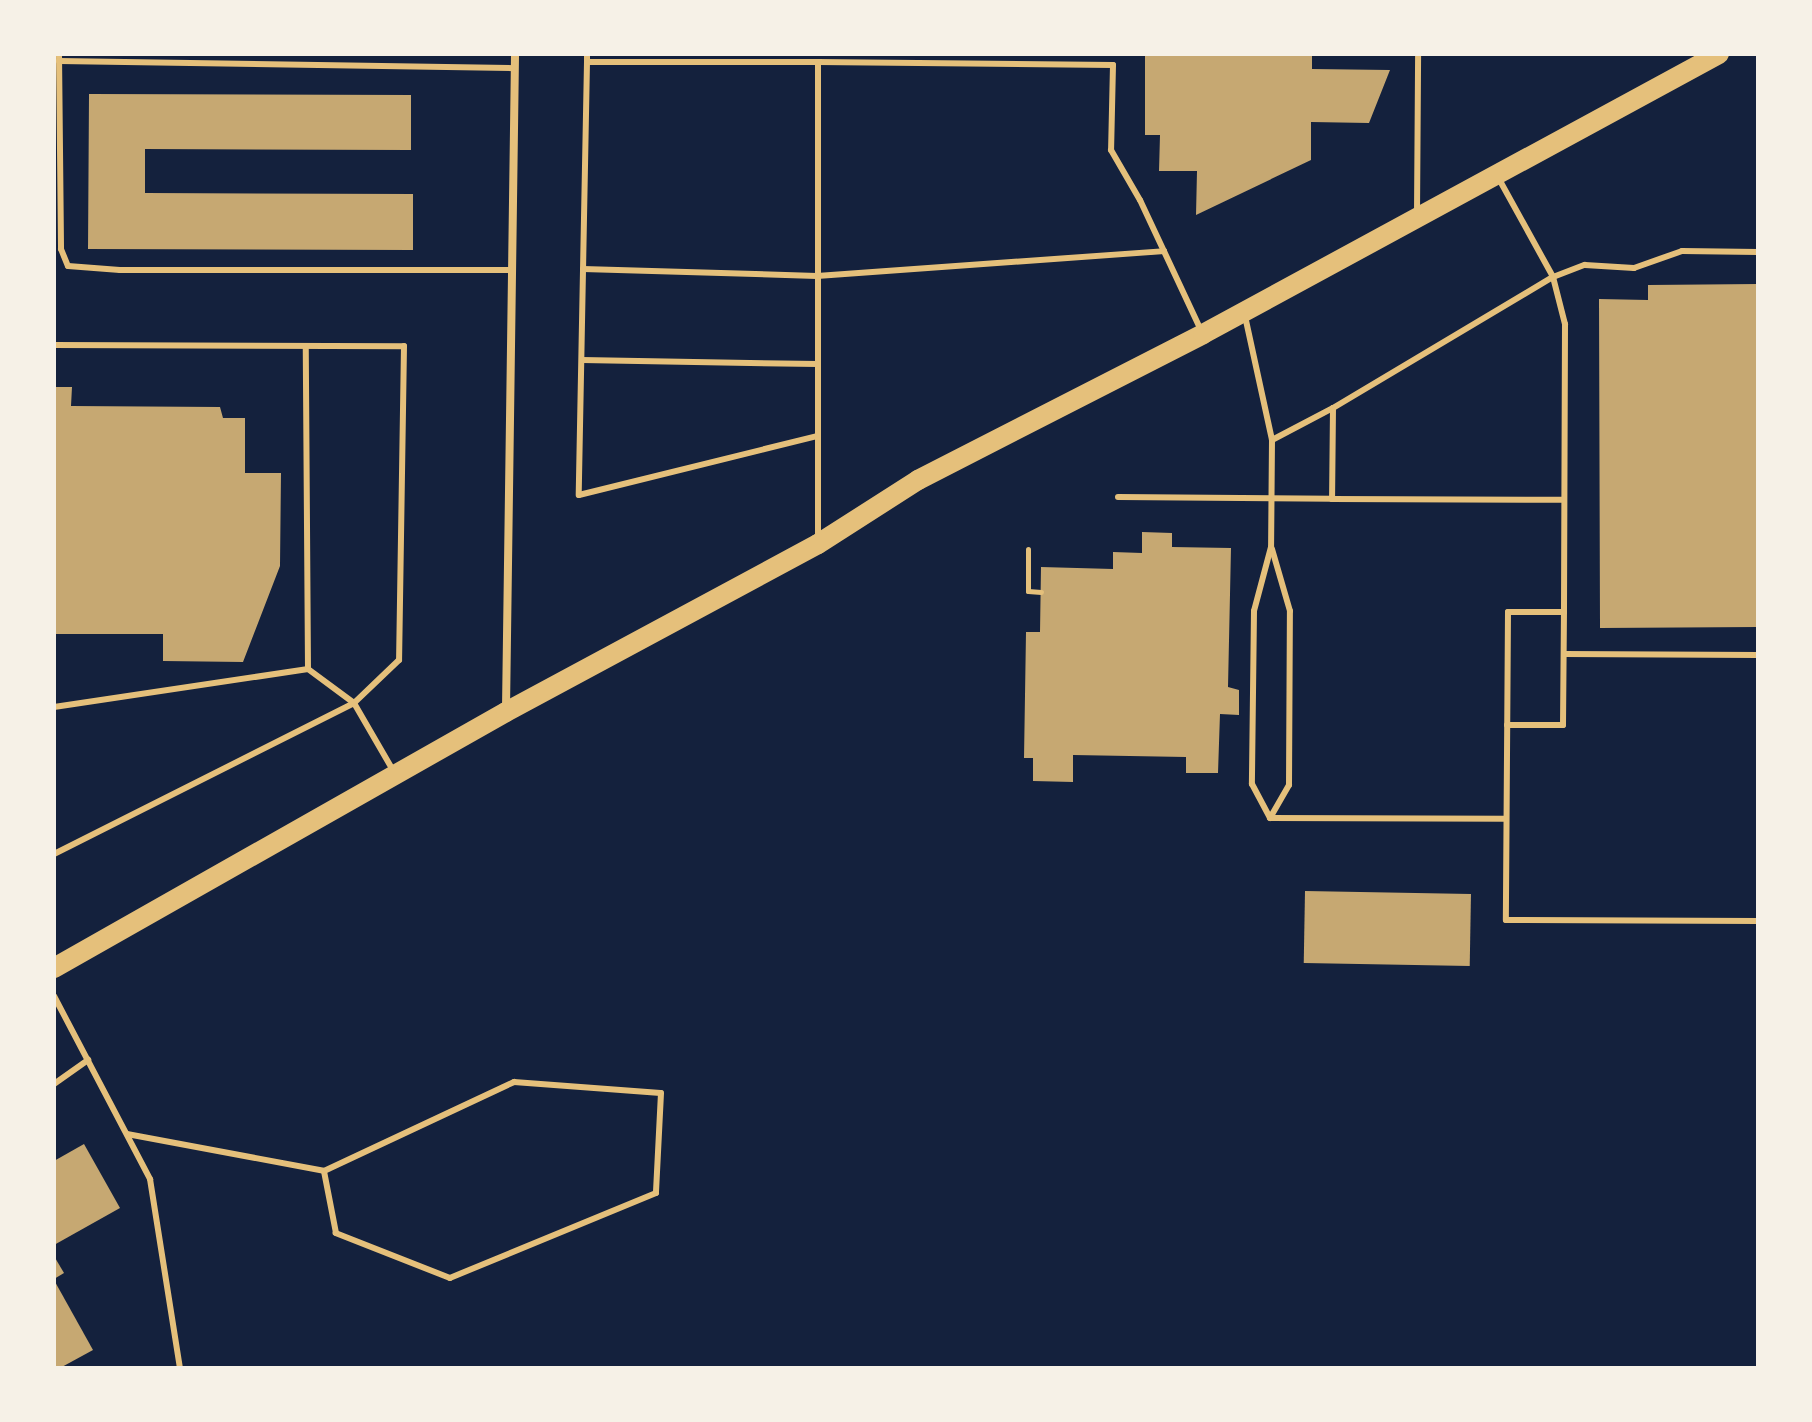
<!DOCTYPE html>
<style>
body{margin:0}
#map{position:relative;width:1812px;height:1422px;overflow:hidden;background:#14213d;font-family:"IBM Plex Serif",serif}
div>[style]{position:absolute}
.building>*{inset:0;background:#c6a872;transform-origin:0 0}
.path>*{height:5px;margin:-2.5px;padding:0 2.5px;transform-origin:2.5px;border-radius:2.5px;background:#e5c07b}
.service>*{height:6px;margin:-3px;padding:0 3px;transform-origin:3px;border-radius:3px;background:#e5c07b}
.minor>*{height:8px;margin:-4px;padding:0 4px;transform-origin:4px;border-radius:4px;background:#e5c07b}
.primary>*{height:20px;margin:-10px;padding:0 10px;transform-origin:10px;border-radius:10px;background:#e5c07b}
span{translate:-50% -50%;white-space:nowrap;text-align:center;line-height:1.15;-webkit-text-stroke:6px #f6f1e7;paint-order:stroke}
.frame{position:absolute;inset:0;border:56px solid #f6f1e7;pointer-events:none}
</style>
<div id="map">
<div class="building">
<div style="clip-path:polygon(1145px 54px,1312px 54px,1312px 69px,1390px 70px,1369px 123px,1311px 122px,1311px 160px,1196px 215px,1197px 171px,1159px 171px,1160px 135px,1145px 135px)"></div>
<div style="clip-path:polygon(89px 94px,411px 95px,411px 150px,145px 149px,145px 193px,413px 194px,413px 250px,88px 249px)"></div>
<div style="clip-path:polygon(1758px 284px,1758px 627px,1600px 628px,1599px 299px,1648px 300px,1648px 285px)"></div>
<div style="clip-path:polygon(54px 387px,72px 387px,71px 406px,220px 407px,223px 418px,245px 418px,245px 473px,281px 473px,280px 566px,243px 662px,163px 661px,163px 634px,54px 634px)"></div>
<div style="clip-path:polygon(1142px 532px,1172px 533px,1172px 547px,1231px 548px,1228px 687px,1239px 690px,1239px 715px,1220px 714px,1218px 773px,1186px 773px,1186px 757px,1073px 755px,1073px 782px,1033px 781px,1033px 758px,1024px 758px,1026px 632px,1040px 632px,1041px 567px,1113px 569px,1113px 552px,1142px 553px)"></div>
<div style="left:1305px;top:891px;width:166px;height:72px;rotate:1deg"></div>
<div style="clip-path:polygon(84px 1144px,120px 1208px,54px 1245px,54px 1161px)"></div>
<div style="clip-path:polygon(54px 1256px,64px 1273px,54px 1279px)"></div>
<div style="clip-path:polygon(54px 1280px,93px 1350px,60px 1368px,54px 1368px)"></div>
</div>
<div class="path">
<div style="left:1028px;top:549px;width:42px;rotate:90deg"></div>
<div style="left:1028px;top:591px;width:13px;rotate:4deg"></div>
</div>
<div class="service">
<div style="left:59px;top:54px;width:195px;rotate:89.4deg"></div>
<div style="left:61px;top:249px;width:18px;rotate:68deg"></div>
<div style="left:68px;top:266px;width:52px;rotate:4.4deg"></div>
<div style="left:120px;top:270px;width:392px"></div>
<div style="left:587px;top:54px;width:8px;rotate:90deg"></div>
<div style="left:587px;top:62px;width:231px"></div>
<div style="left:818px;top:62px;width:478px;rotate:90deg"></div>
<div style="left:59px;top:61px;width:456px;rotate:0.9deg"></div>
<div style="left:587px;top:62px;width:433px;rotate:91.1deg"></div>
<div style="left:579px;top:495px;width:245px;rotate:-13.9deg"></div>
<div style="left:818px;top:62px;width:295px;rotate:0.6deg"></div>
<div style="left:1113px;top:65px;width:85px;rotate:91.3deg"></div>
<div style="left:1111px;top:150px;width:58px;rotate:59.9deg"></div>
<div style="left:1140px;top:200px;width:144px;rotate:64.9deg"></div>
<div style="left:1499px;top:179px;width:112px;rotate:61.1deg"></div>
<div style="left:1553px;top:277px;width:49px;rotate:75.7deg"></div>
<div style="left:1565px;top:324px;width:288px;rotate:90.2deg"></div>
<div style="left:1564px;top:612px;width:56px;rotate:180deg"></div>
<div style="left:1508px;top:612px;width:308px;rotate:90.4deg"></div>
<div style="left:1506px;top:920px;width:252px;rotate:0.2deg"></div>
<div style="left:1417px;top:214px;width:160px;rotate:-89.6deg"></div>
<div style="left:583px;top:269px;width:234px;rotate:1.7deg"></div>
<div style="left:817px;top:276px;width:348px;rotate:-4.1deg"></div>
<div style="left:1245px;top:316px;width:127px;rotate:77.7deg"></div>
<div style="left:1272px;top:440px;width:107px;rotate:90.5deg"></div>
<div style="left:1271px;top:547px;width:66px;rotate:104.9deg"></div>
<div style="left:1254px;top:611px;width:173px;rotate:90.7deg"></div>
<div style="left:1252px;top:784px;width:38px;rotate:62deg"></div>
<div style="left:54px;top:345px;width:350px;rotate:0.2deg"></div>
<div style="left:404px;top:346px;width:314px;rotate:90.9deg"></div>
<div style="left:399px;top:660px;width:62px;rotate:136.3deg"></div>
<div style="left:354px;top:703px;width:80px;rotate:59.9deg"></div>
<div style="left:582px;top:360px;width:236px;rotate:1deg"></div>
<div style="left:1333px;top:408px;width:91px;rotate:90.6deg"></div>
<div style="left:1332px;top:499px;width:232px;rotate:0.2deg"></div>
<div style="left:1272px;top:440px;width:69px;rotate:-27.7deg"></div>
<div style="left:1333px;top:408px;width:256px;rotate:-30.8deg"></div>
<div style="left:1553px;top:277px;width:34px;rotate:-21deg"></div>
<div style="left:1585px;top:265px;width:49px;rotate:3.5deg"></div>
<div style="left:1634px;top:268px;width:51px;rotate:-19.5deg"></div>
<div style="left:1682px;top:251px;width:76px;rotate:0.8deg"></div>
<div style="left:1118px;top:497px;width:214px;rotate:0.5deg"></div>
<div style="left:1564px;top:654px;width:194px;rotate:0.3deg"></div>
<div style="left:54px;top:707px;width:257px;rotate:-8.5deg"></div>
<div style="left:308px;top:669px;width:323px;rotate:-90.4deg"></div>
<div style="left:1507px;top:725px;width:56px"></div>
<div style="left:1563px;top:725px;width:113px;rotate:-89.5deg"></div>
<div style="left:1270px;top:818px;width:38px;rotate:-60deg"></div>
<div style="left:1289px;top:785px;width:174px;rotate:-89.7deg"></div>
<div style="left:1290px;top:611px;width:65px;rotate:-106.2deg"></div>
<div style="left:1270px;top:818px;width:236px;rotate:0.2deg"></div>
<div style="left:54px;top:854px;width:336px;rotate:-26.7deg"></div>
<div style="left:354px;top:703px;width:57px;rotate:-143.5deg"></div>
<div style="left:54px;top:996px;width:207px;rotate:62.3deg"></div>
<div style="left:150px;top:1179px;width:191px;rotate:81deg"></div>
<div style="left:54px;top:1084px;width:42px;rotate:-35.2deg"></div>
<div style="left:127px;top:1134px;width:200px;rotate:10.6deg"></div>
<div style="left:324px;top:1171px;width:210px;rotate:-25.1deg"></div>
<div style="left:514px;top:1082px;width:147px;rotate:4.3deg"></div>
<div style="left:661px;top:1093px;width:100px;rotate:92.9deg"></div>
<div style="left:656px;top:1193px;width:223px;rotate:157.6deg"></div>
<div style="left:450px;top:1278px;width:123px;rotate:-158.5deg"></div>
<div style="left:336px;top:1233px;width:63px;rotate:-101deg"></div>
</div>
<div class="minor">
<div style="left:506px;top:709px;width:655px;rotate:-89.21deg"></div>
</div>
<div class="primary">
<div style="left:54px;top:968px;width:519px;rotate:-29.53deg"></div>
<div style="left:506px;top:712px;width:354px;rotate:-28.3deg"></div>
<div style="left:818px;top:544px;width:119px;rotate:-32.6deg"></div>
<div style="left:918px;top:480px;width:320px;rotate:-27.1deg"></div>
<div style="left:1203px;top:334px;width:587px;rotate:-28.49deg"></div>
</div>
<div class="frame"></div>
</div>
